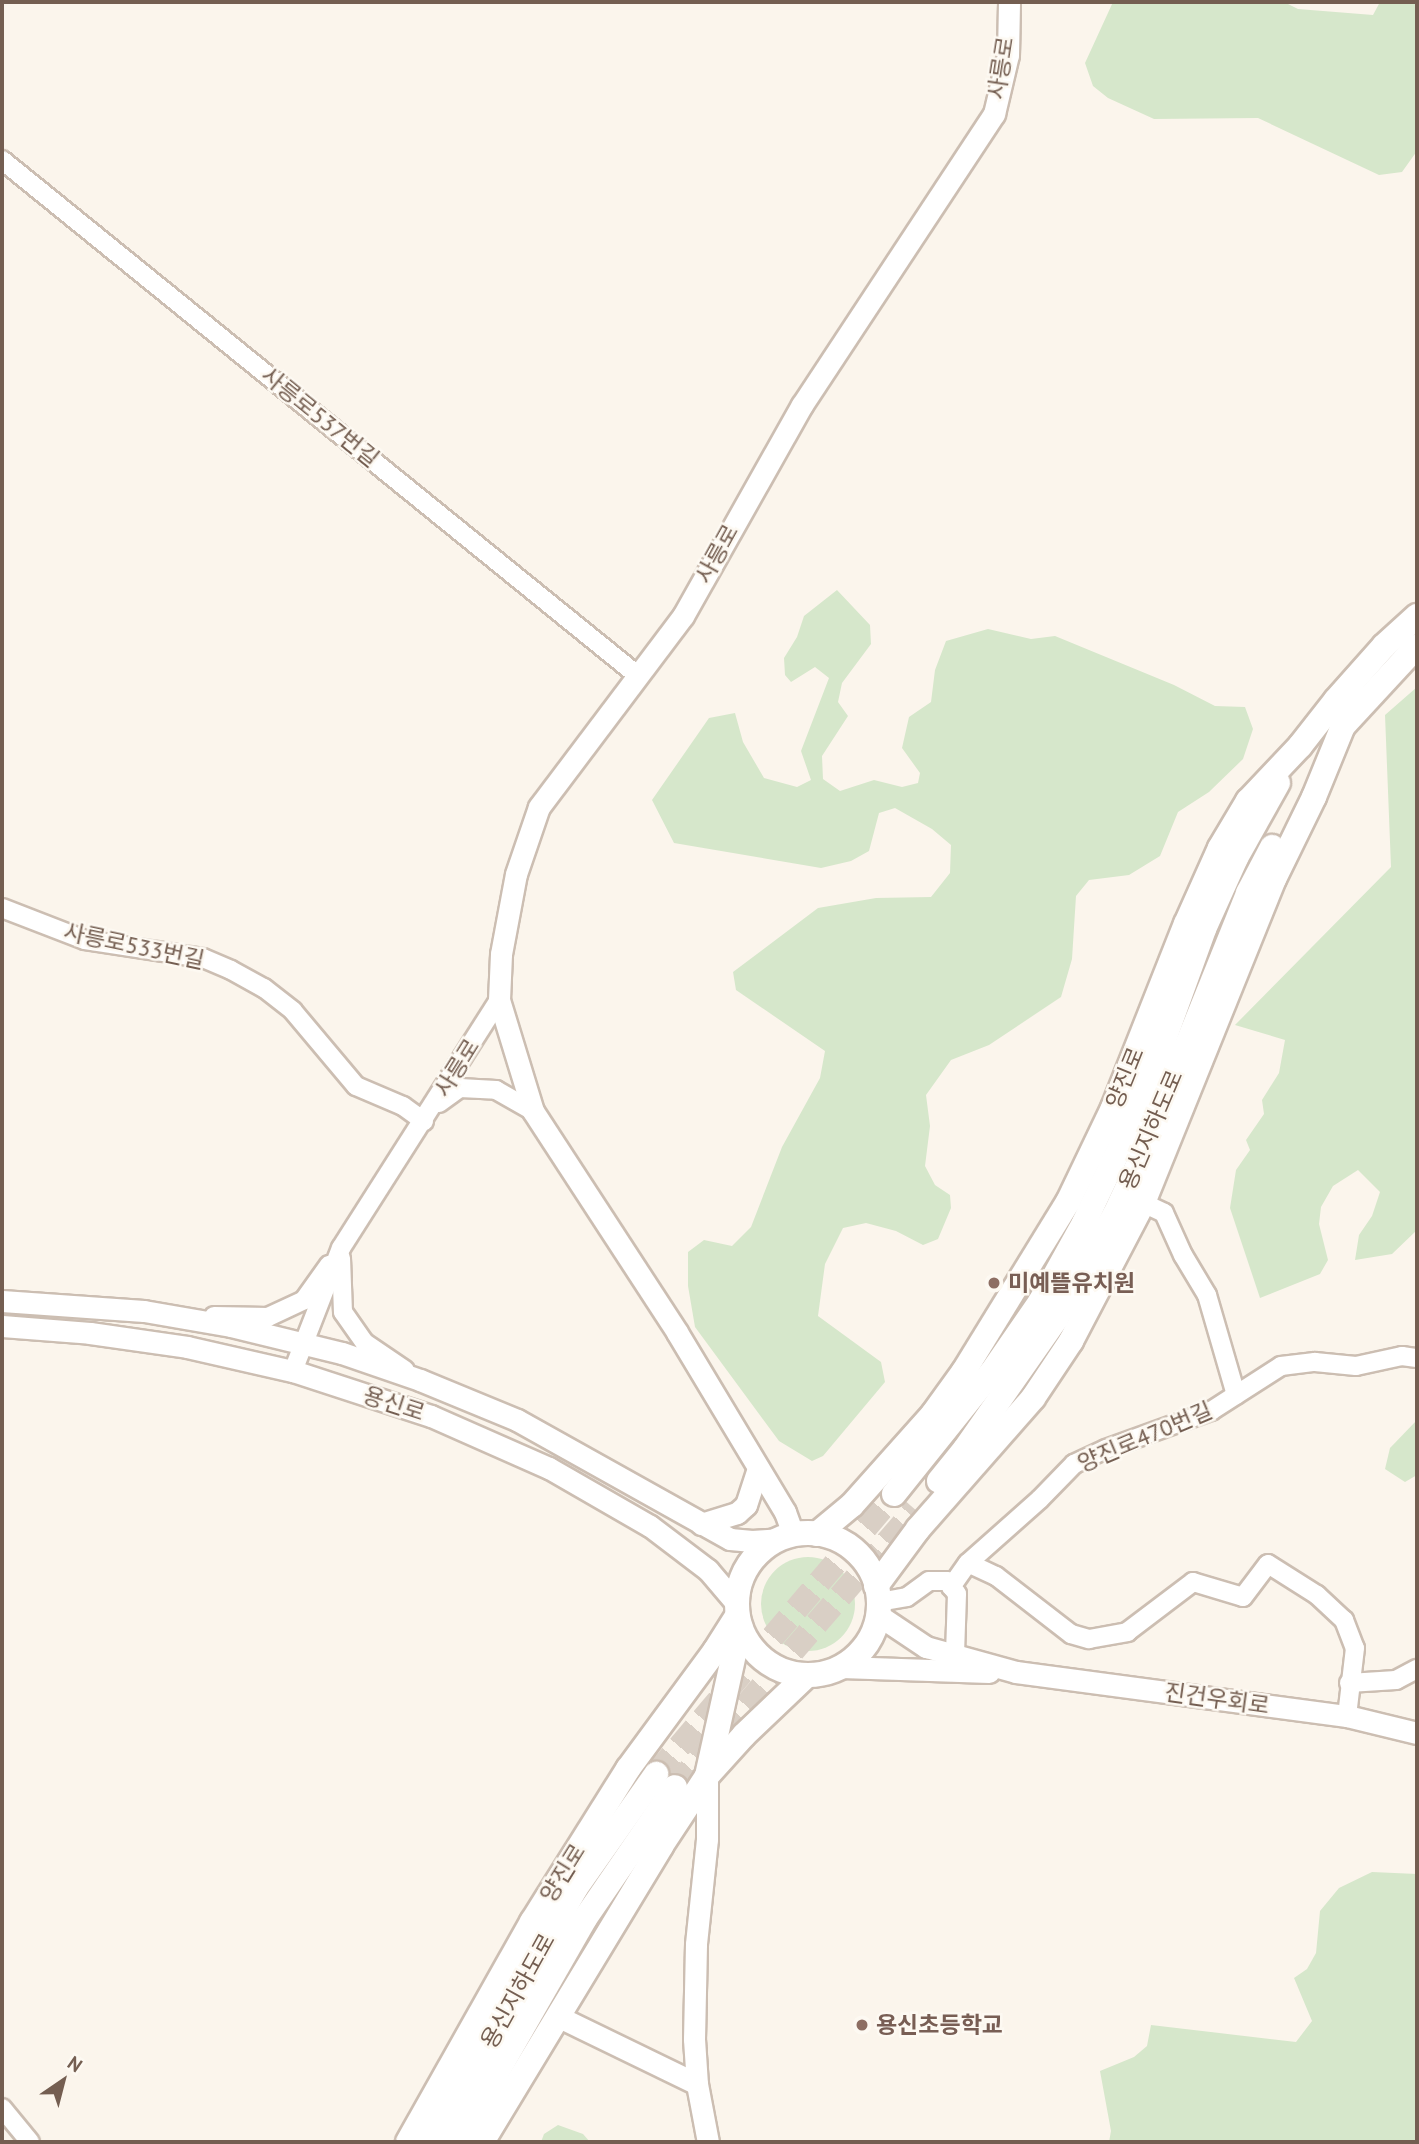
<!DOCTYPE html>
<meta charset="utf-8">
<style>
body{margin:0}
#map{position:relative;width:1419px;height:2144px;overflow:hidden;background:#fbf5ec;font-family:"PT Sans","Noto Sans KR",sans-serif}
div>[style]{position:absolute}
.green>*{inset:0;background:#d6e7cb}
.round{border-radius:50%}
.secondary-tunnel>*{height:24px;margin-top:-12px;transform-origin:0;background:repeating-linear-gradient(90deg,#d9cfc5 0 24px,transparent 0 36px)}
.roads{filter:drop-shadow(2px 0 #ccbeb2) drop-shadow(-2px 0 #ccbeb2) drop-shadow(0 2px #ccbeb2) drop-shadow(0 -2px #ccbeb2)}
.minor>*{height:18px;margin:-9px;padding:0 9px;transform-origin:9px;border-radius:9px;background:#fff}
.tertiary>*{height:21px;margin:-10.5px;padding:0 10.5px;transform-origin:10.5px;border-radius:10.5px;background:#fff}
.secondary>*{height:24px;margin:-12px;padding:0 12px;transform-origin:12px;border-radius:12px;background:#fff}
.secondary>.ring{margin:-12px;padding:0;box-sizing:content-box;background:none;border:24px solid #fff;border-radius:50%}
.dots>*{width:19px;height:19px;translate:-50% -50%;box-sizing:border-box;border:4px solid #fdf9f2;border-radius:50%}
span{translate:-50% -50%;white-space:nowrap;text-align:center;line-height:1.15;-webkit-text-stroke:5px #fdf9f2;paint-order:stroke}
.street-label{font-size:23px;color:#745e51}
.education-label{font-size:23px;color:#785e54;font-weight:700}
.left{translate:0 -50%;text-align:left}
.frame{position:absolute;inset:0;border:4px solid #745e51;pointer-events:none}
.north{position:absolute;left:28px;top:2046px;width:70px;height:70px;-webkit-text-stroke:5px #fdf9f2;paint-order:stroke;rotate:35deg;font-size:19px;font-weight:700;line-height:28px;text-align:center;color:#745e51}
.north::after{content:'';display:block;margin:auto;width:24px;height:32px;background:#745e51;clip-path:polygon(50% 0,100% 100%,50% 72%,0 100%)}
</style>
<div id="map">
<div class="green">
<div style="clip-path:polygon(1113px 2px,1284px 2px,1298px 9px,1373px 15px,1380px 2px,1417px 2px,1417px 151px,1402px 172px,1379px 175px,1258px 118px,1154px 119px,1108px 98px,1093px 86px,1085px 63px)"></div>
<div style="clip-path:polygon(837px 590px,870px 625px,871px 644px,842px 683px,838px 702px,848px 716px,822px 756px,823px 779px,840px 791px,874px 780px,902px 787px,918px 783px,920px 773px,902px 748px,909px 717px,931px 702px,935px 670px,946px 641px,988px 629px,1031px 639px,1055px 636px,1174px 685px,1215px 706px,1245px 707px,1253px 729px,1243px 759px,1209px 792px,1178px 812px,1160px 856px,1129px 875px,1089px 880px,1076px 896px,1072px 959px,1061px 997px,989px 1045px,951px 1060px,926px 1095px,930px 1126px,925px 1166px,935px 1185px,950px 1195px,951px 1208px,938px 1239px,923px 1245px,896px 1231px,866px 1223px,843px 1228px,825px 1264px,818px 1316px,881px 1362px,885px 1382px,823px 1456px,812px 1461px,779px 1441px,695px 1327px,688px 1286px,688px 1252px,704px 1240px,732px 1246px,751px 1227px,782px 1147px,820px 1078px,825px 1051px,736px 990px,733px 972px,818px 908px,876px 898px,931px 897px,950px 873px,951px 845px,932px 829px,895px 808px,879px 813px,869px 851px,851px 861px,821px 868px,674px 843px,652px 800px,709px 718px,735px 713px,743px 742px,764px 778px,797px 787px,811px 780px,801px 751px,829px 678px,815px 667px,791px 682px,785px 675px,784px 658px,797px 637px,804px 616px)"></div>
<div style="clip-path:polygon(1417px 687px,1417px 1230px,1392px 1254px,1355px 1260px,1359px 1235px,1372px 1216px,1380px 1192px,1358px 1170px,1333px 1186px,1321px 1207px,1319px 1224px,1328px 1260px,1320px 1274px,1260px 1298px,1230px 1208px,1236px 1170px,1250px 1150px,1246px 1140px,1264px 1114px,1262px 1100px,1279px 1073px,1285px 1040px,1235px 1025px,1391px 867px,1385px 715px)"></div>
<div style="clip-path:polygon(1417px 1420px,1417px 1475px,1405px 1482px,1385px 1469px,1390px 1448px)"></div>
<div class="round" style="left:761px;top:1557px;width:94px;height:94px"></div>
<div style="clip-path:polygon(1372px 1872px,1417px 1874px,1417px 2142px,1109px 2142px,1111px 2131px,1100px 2071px,1134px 2057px,1147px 2046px,1151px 2025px,1296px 2042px,1312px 2021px,1294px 1978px,1307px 1969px,1316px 1953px,1320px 1911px,1339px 1888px)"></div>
<div style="clip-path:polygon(558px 2125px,583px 2134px,590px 2142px,541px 2142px,544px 2134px)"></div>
</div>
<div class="secondary-tunnel">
<div style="left:656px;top:1774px;width:367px;rotate:-49.6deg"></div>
<div style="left:675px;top:1787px;width:367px;rotate:-49.1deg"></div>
</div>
<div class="roads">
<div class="minor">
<div style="left:2px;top:160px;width:818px;rotate:39.04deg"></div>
<div style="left:2px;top:908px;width:89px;rotate:21.1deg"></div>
<div style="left:85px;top:940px;width:119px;rotate:8.7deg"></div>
<div style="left:203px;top:958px;width:30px;rotate:23deg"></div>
<div style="left:231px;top:970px;width:38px;rotate:29deg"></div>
<div style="left:264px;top:988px;width:37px;rotate:38deg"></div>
<div style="left:293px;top:1011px;width:98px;rotate:50deg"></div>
<div style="left:356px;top:1086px;width:51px;rotate:23.1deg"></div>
<div style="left:403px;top:1106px;width:26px;rotate:36deg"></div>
<div style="left:439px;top:1103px;width:26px;rotate:-36deg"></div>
<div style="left:460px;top:1088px;width:36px;rotate:3deg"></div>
<div style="left:496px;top:1090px;width:43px;rotate:29.6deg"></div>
<div style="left:1143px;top:1203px;width:23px;rotate:25deg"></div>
<div style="left:1164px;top:1213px;width:46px;rotate:65.7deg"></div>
<div style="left:1183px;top:1255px;width:47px;rotate:59deg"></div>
<div style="left:1207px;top:1295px;width:104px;rotate:73.8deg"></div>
<div style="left:341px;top:1258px;width:54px;rotate:87.9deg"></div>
<div style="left:343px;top:1312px;width:38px;rotate:55deg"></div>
<div style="left:365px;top:1343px;width:48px;rotate:34deg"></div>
<div style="left:214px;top:1316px;width:54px;rotate:1.1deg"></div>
<div style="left:268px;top:1317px;width:40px;rotate:-25deg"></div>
<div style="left:304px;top:1300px;width:43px;rotate:-54.5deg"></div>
<div style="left:293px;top:1371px;width:132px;rotate:-68.7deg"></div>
<div style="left:341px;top:1248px;width:294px;rotate:-57.5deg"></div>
<div style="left:968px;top:1563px;width:31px;rotate:25deg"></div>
<div style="left:996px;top:1576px;width:95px;rotate:37.7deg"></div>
<div style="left:1071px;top:1634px;width:19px;rotate:16deg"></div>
<div style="left:1089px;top:1639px;width:39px;rotate:-10deg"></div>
<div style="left:1127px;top:1632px;width:83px;rotate:-37.1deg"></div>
<div style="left:1193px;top:1582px;width:52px;rotate:16.7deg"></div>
<div style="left:1243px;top:1597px;width:41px;rotate:-52.9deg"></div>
<div style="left:1268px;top:1564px;width:58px;rotate:32.3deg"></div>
<div style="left:1317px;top:1595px;width:37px;rotate:43deg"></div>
<div style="left:1344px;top:1620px;width:30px;rotate:69deg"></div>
<div style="left:1355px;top:1648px;width:68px;rotate:96.7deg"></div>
<div style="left:951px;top:1587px;width:29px;rotate:-55deg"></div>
<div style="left:968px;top:1563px;width:96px;rotate:-41.6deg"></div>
<div style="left:1040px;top:1499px;width:49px;rotate:-45.8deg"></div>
<div style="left:1074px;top:1464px;width:35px;rotate:-25deg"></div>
<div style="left:1106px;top:1449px;width:112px;rotate:-19.9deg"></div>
<div style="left:1211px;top:1411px;width:83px;rotate:-32.7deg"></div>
<div style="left:1281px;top:1366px;width:34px;rotate:-7deg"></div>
<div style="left:1315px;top:1362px;width:41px;rotate:5.6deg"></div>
<div style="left:1356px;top:1366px;width:47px;rotate:-12.3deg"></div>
<div style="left:1402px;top:1356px;width:15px;rotate:8deg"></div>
<div style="left:879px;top:1602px;width:28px;rotate:-10deg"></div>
<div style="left:907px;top:1597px;width:27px;rotate:-36deg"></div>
<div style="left:929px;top:1581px;width:18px"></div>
<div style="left:947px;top:1581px;width:16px;rotate:52deg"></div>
<div style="left:957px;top:1594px;width:61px;rotate:91.9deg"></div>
<div style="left:1349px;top:1683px;width:47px;rotate:-3.7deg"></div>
<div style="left:1396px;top:1680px;width:24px;rotate:-28deg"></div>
<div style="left:2px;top:2108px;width:44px;rotate:50.5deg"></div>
</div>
<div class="tertiary">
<div style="left:2px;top:1301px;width:142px;rotate:4deg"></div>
<div style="left:144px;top:1311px;width:88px;rotate:9.8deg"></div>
<div style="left:231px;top:1326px;width:114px;rotate:13.7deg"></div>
<div style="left:342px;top:1353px;width:83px;rotate:19.1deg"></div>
<div style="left:420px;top:1380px;width:105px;rotate:22.4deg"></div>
<div style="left:517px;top:1420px;width:244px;rotate:29.2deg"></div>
<div style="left:730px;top:1539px;width:22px;rotate:5deg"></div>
<div style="left:752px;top:1541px;width:27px;rotate:-4deg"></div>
<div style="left:2px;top:1326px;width:88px;rotate:4.5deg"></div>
<div style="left:90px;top:1333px;width:98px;rotate:8.2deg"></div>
<div style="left:187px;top:1347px;width:109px;rotate:12.8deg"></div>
<div style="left:293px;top:1371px;width:145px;rotate:18.1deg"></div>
<div style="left:431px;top:1416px;width:129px;rotate:23.8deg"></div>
<div style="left:549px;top:1468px;width:116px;rotate:29.9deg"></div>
<div style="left:650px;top:1526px;width:73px;rotate:37.2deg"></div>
<div style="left:708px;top:1570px;width:43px;rotate:49.7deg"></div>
<div style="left:701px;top:1524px;width:38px;rotate:-17deg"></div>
<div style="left:737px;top:1513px;width:12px;rotate:-42deg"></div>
<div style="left:746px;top:1505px;width:39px;rotate:-72deg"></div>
<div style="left:793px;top:1534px;width:23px;rotate:-110deg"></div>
<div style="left:785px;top:1512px;width:210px;rotate:-121deg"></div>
<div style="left:677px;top:1332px;width:264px;rotate:-123.1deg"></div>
<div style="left:533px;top:1111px;width:116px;rotate:-107deg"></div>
<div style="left:499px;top:1000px;width:46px;rotate:-87.5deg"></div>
<div style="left:501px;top:954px;width:81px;rotate:-79.4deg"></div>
<div style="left:516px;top:874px;width:71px;rotate:-71.1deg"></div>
<div style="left:539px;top:807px;width:239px;rotate:-53deg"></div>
<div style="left:683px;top:616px;width:242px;rotate:-60.6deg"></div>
<div style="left:802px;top:405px;width:349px;rotate:-56.6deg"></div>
<div style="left:994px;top:114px;width:61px;rotate:-76.7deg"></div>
<div style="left:1008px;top:55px;width:53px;rotate:-88.9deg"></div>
<div style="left:878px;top:1615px;width:58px;rotate:33.7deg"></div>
<div style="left:926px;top:1647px;width:93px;rotate:15.5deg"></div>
<div style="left:1016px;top:1672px;width:334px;rotate:7.6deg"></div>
<div style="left:1347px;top:1716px;width:72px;rotate:13.7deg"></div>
<div style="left:841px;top:1667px;width:148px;rotate:1.9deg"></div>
<div style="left:707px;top:1776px;width:63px;rotate:90deg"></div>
<div style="left:707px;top:1839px;width:106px;rotate:96deg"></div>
<div style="left:696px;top:1944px;width:95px;rotate:91.2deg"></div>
<div style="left:694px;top:2039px;width:45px;rotate:86.2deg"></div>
<div style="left:697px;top:2084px;width:59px;rotate:79.3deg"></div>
<div style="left:559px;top:2017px;width:153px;rotate:25.9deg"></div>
</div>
<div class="secondary">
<div style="left:939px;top:1481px;width:41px;rotate:-50.9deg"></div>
<div style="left:965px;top:1449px;width:159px;rotate:-55deg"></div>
<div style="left:1056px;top:1319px;width:120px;rotate:-60.7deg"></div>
<div style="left:1115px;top:1214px;width:64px;rotate:-65deg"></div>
<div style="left:1142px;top:1156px;width:284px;rotate:-68deg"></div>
<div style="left:1248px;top:893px;width:52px;rotate:-62.4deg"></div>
<div style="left:894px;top:1494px;width:155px;rotate:-51.3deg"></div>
<div style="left:991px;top:1373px;width:86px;rotate:-55.4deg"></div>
<div style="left:1040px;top:1302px;width:90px;rotate:-60.9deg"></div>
<div style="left:1084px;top:1223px;width:86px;rotate:-64.6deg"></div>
<div style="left:1121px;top:1145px;width:105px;rotate:-67.6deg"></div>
<div style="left:1161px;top:1048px;width:127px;rotate:-70.1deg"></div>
<div style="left:1204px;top:929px;width:78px;rotate:-65.7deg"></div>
<div style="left:1236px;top:858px;width:86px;rotate:-60.8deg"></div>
<div class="ring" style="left:737px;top:1533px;width:118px;height:118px"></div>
<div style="left:817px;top:1534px;width:45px;rotate:-39.6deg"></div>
<div style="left:852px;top:1505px;width:122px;rotate:-48.3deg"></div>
<div style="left:933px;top:1414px;width:53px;rotate:-54.2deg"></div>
<div style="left:964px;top:1371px;width:198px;rotate:-58.4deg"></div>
<div style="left:1068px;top:1202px;width:104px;rotate:-64.4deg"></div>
<div style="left:1113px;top:1108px;width:198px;rotate:-68.4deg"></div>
<div style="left:1186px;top:924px;width:83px;rotate:-65.9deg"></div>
<div style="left:1220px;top:848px;width:55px;rotate:-59.2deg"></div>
<div style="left:1248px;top:801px;width:76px;rotate:-46.6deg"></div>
<div style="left:1300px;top:746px;width:58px;rotate:-52deg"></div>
<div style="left:1336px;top:700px;width:72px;rotate:-48.4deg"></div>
<div style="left:1384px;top:646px;width:45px;rotate:-42.3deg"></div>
<div style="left:876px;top:1586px;width:71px;rotate:-53.6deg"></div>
<div style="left:918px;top:1529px;width:174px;rotate:-48.7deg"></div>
<div style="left:1033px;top:1398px;width:69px;rotate:-56.3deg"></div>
<div style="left:1071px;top:1341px;width:156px;rotate:-62.4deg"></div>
<div style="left:1143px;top:1203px;width:349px;rotate:-68deg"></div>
<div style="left:1274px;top:879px;width:91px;rotate:-64deg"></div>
<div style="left:1314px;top:797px;width:77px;rotate:-67.8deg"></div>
<div style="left:1343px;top:726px;width:109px;rotate:-47.2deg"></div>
<div style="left:707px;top:1776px;width:153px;rotate:-77.5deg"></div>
<div style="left:408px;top:2142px;width:253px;rotate:-60.6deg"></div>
<div style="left:532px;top:1922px;width:181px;rotate:-57.9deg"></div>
<div style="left:628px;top:1769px;width:147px;rotate:-53.6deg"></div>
<div style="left:715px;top:1651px;width:41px;rotate:-57.8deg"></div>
<div style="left:432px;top:2142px;width:291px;rotate:-60.5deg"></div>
<div style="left:575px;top:1889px;width:141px;rotate:-54.8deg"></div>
<div style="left:457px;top:2142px;width:256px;rotate:-60.2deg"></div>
<div style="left:584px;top:1920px;width:161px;rotate:-55.6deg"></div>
<div style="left:482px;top:2142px;width:346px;rotate:-58.8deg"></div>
<div style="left:661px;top:1846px;width:84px;rotate:-56.7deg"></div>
<div style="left:707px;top:1776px;width:55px;rotate:-47.9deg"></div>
<div style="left:744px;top:1735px;width:86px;rotate:-43.6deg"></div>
</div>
</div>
<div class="dots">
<div style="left:994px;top:1283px;background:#8d6e63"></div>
<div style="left:862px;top:2025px;background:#8d6e63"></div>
</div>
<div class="street-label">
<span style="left:1001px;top:68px;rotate:-81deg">사릉로</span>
<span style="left:320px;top:417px;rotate:39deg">사릉로537번길</span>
<span style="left:717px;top:554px;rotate:-61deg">사릉로</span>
<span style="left:134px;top:946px;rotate:12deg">사릉로533번길</span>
<span style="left:457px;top:1068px;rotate:-58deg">사릉로</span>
<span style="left:1125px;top:1078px;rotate:-68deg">양진로</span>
<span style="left:1151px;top:1130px;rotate:-67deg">용신지하도로</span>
<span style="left:394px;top:1404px;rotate:18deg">용신로</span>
<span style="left:1145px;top:1437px;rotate:-23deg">양진로470번길</span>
<span style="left:1217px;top:1699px;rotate:8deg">진건우회로</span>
<span style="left:563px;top:1873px;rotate:-58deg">양진로</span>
<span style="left:518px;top:1991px;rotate:-61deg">용신지하도로</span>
</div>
<div class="education-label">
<span class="left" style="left:1008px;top:1283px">미예뜰유치원</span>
<span class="left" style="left:876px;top:2025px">용신초등학교</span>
</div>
<div class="frame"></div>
<div class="north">N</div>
</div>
